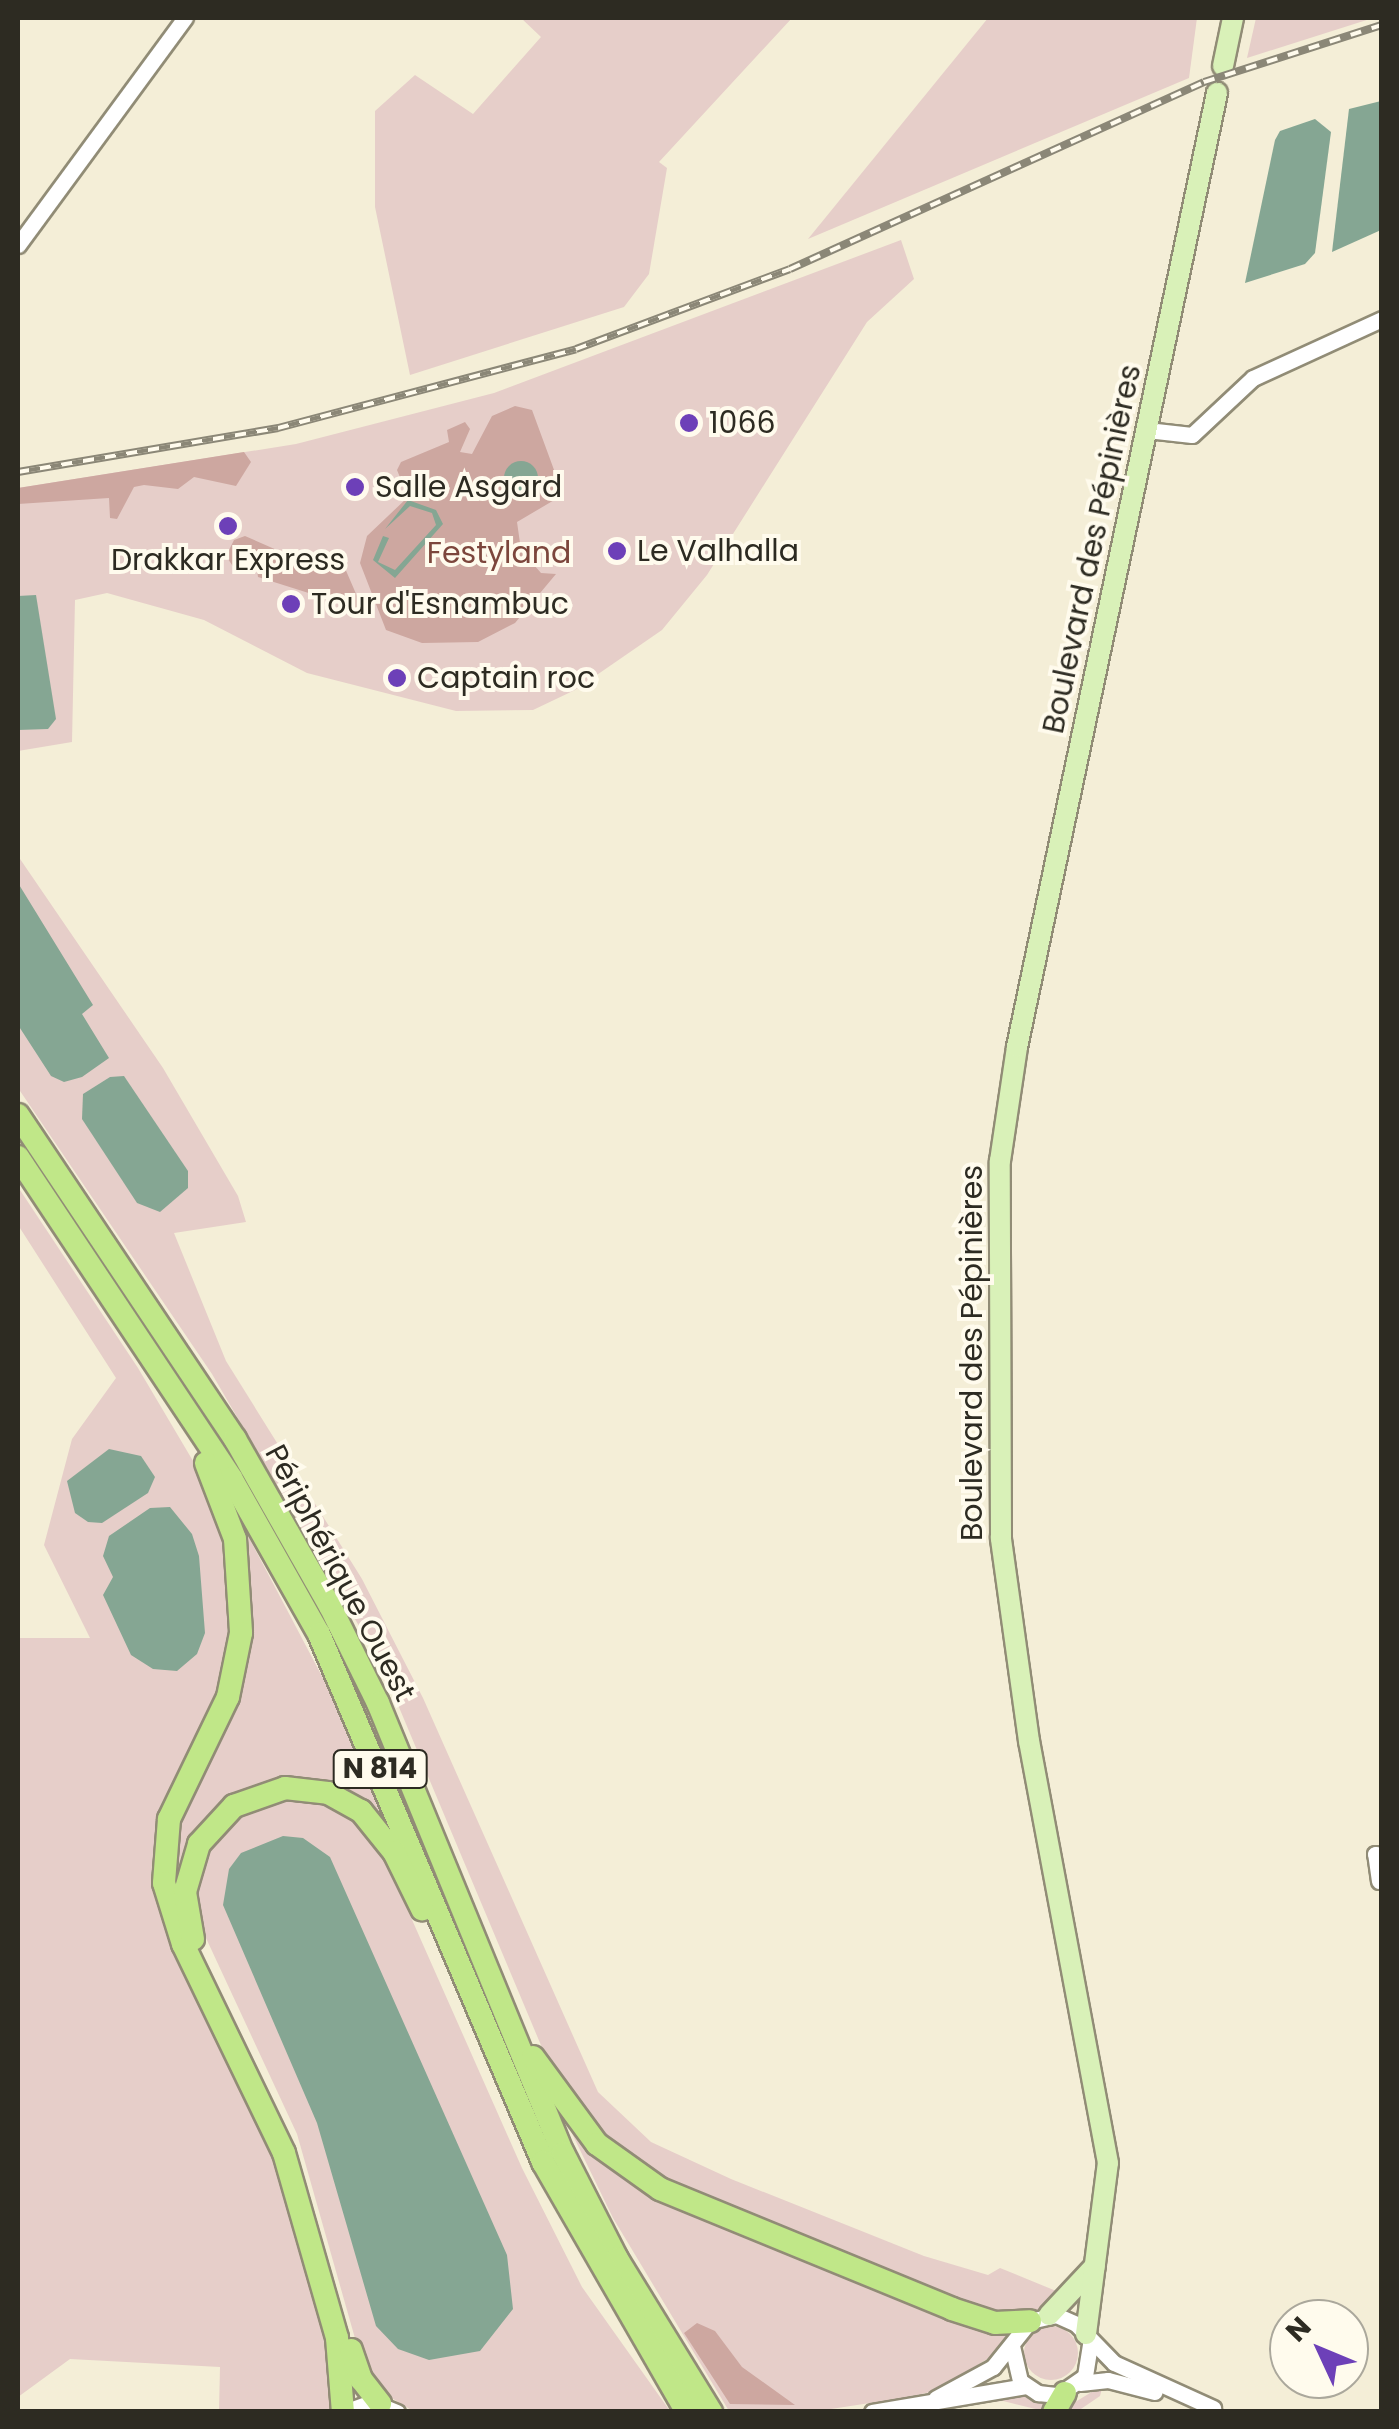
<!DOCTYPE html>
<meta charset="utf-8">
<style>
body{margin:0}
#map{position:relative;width:1399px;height:2429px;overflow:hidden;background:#f4eed7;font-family:Poppins,sans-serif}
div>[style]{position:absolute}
.green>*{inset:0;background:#e6cec9}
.round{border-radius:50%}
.forest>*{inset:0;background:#cda7a0}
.water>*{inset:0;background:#85a693}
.roads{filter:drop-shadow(2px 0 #918c76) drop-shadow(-2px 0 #918c76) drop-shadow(0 2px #918c76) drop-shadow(0 -2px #918c76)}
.minor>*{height:15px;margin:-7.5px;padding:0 7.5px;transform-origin:7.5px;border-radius:7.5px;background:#fff}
.major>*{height:20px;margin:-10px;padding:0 10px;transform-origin:10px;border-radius:10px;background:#d9f1b8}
.highway>*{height:22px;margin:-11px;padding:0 11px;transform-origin:11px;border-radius:11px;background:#c0e788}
.rail>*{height:8px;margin-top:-4px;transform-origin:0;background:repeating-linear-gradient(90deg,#fffbed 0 11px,#8b8777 0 22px);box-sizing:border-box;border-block:2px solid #8b8777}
.dots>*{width:28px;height:28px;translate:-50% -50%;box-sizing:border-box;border:5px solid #fffbed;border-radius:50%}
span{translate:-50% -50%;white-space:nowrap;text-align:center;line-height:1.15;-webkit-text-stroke:8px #fffbed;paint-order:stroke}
.shield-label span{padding:2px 8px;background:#fffbed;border:2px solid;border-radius:8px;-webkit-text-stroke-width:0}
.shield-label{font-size:28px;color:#2d2b22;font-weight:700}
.poi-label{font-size:30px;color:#2d2b22}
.left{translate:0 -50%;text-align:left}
.street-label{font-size:30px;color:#2d2b22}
.park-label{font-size:30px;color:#7c463c}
.frame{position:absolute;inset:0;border:20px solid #2d2b22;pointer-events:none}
.north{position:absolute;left:1269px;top:2299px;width:100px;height:100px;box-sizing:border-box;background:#fffbed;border:2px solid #aba89c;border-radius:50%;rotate:314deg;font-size:28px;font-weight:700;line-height:40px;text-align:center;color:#2d2b22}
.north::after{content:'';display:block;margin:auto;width:35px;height:45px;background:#6d40b8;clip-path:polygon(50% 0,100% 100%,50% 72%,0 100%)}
</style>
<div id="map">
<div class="green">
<div style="clip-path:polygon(521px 18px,792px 18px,659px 162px,667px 168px,649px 274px,624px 307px,410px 375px,375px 207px,375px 111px,415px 75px,473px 114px,541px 37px)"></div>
<div style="clip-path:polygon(988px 18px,1197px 18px,1189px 78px,808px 239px)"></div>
<div style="clip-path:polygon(1256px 18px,1373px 18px,1247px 58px)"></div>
<div style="clip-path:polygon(901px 240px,914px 279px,867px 322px,707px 575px,662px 630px,575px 690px,533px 710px,456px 711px,307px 673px,204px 620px,107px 593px,75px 600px,72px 742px,18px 751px,18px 488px,296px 444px,494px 393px)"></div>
<div style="clip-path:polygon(18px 856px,163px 1068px,238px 1196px,246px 1222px,174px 1233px,226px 1361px,362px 1579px,423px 1698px,598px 2092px,651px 2142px,731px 2179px,924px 2256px,988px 2275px,1000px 2268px,1066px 2295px,1057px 2303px,1018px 2317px,973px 2307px,680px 2186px,631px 2157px,594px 2123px,548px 2062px,380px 1662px,212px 1374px,18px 1088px)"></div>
<div style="clip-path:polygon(18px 1187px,138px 1368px,196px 1466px,223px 1540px,231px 1545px,237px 1585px,228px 1676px,158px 1824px,154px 1861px,159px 1900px,267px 2132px,340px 2375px,329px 2411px,219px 2411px,220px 2367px,70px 2359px,18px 2397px,18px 1638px,90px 1638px,44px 1545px,72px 1439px,116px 1378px,18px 1225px)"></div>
<div style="clip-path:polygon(247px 1534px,335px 1701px,391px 1833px,353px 1798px,241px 1793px,180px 1900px,169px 1890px,170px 1830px,232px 1697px,240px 1536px)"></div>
<div style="clip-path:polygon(283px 1800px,324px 1804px,350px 1817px,382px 1852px,522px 2168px,582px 2287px,670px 2411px,413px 2411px,380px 2391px,362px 2363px,297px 2134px,199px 1923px,195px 1893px,210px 1843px,248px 1806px)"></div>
<div style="clip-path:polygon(564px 2117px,618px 2167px,1009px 2329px,1001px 2350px,939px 2390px,909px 2397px,818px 2411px,729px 2411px,613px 2218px)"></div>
<div class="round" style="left:1024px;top:2326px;width:54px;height:54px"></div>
<div style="clip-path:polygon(1103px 2385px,1100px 2396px,1078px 2411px,1059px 2412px)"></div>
<div style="clip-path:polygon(1021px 2393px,1052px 2404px,1048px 2412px,1003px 2401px,925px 2409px)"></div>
</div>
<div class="forest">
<div style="clip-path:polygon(515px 406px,532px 410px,557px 478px,556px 499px,517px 522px,521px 550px,541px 573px,556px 574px,515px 623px,478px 642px,422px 643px,386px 630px,360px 563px,367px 536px,408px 497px,397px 470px,401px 462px,449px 442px,447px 430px,465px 422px,470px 429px,460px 452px,472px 454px,492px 416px)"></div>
<div style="clip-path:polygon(244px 452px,251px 462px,236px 486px,194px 477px,178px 489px,144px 485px,134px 487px,117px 519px,110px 518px,109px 498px,18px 504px,18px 488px)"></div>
<div style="clip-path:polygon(245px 536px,327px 572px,344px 566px,360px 603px,356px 608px,258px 577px,256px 563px,236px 571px,226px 556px,234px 540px)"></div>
<div style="clip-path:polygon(697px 2323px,715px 2331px,742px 2367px,795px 2405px,730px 2404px,684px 2333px)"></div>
</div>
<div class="water">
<div style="clip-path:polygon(1381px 101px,1381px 230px,1332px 252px,1349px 109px)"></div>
<div style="clip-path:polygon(1315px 119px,1331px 132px,1315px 253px,1305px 264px,1245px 283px,1275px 140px,1280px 131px)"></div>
<div class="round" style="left:504px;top:461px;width:34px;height:34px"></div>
<div style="clip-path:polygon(408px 500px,436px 510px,443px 524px,395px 578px,373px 560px,383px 536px,389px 538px,378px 562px,395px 570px,436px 525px,432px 513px,410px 506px,385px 529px)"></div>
<div style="clip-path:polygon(36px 595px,56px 719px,48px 729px,18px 730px,18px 596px)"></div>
<div style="clip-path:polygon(18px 883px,93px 1005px,82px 1014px,109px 1058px,82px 1077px,64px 1082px,51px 1076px,18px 1025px)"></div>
<div style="clip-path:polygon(124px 1076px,188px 1171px,188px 1188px,160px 1212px,137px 1203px,82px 1119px,83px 1094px,110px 1077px)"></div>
<div style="clip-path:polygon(109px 1449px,141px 1456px,155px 1477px,148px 1493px,102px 1523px,88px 1522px,75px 1513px,67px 1481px)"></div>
<div style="clip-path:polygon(170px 1507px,192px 1534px,199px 1556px,205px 1633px,197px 1654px,177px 1671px,153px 1669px,131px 1655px,103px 1595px,113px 1577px,103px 1556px,109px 1536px,150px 1508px)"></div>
<div style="clip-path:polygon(283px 1836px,303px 1838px,330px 1857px,507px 2255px,513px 2309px,480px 2351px,429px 2360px,398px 2349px,376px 2326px,317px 2123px,223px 1905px,229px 1869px,241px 1853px)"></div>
</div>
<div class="roads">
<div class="minor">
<div style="left:18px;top:245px;width:282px;rotate:-53.7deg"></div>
<div style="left:1147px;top:430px;width:45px;rotate:6.3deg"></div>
<div style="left:1192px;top:435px;width:83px;rotate:-43.1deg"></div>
<div style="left:1253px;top:378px;width:142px;rotate:-24.6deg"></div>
<div style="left:1379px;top:1881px;width:27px;rotate:-98deg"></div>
<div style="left:1375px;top:1854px;width:7px;rotate:8deg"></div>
<div style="left:1012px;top:2346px;width:36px;rotate:77deg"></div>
<div style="left:1020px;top:2381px;width:22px;rotate:34deg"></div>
<div style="left:1038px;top:2393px;width:20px;rotate:6deg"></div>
<div style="left:1058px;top:2395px;width:33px;rotate:-35deg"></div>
<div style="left:1085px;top:2376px;width:32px;rotate:-81deg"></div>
<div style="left:1080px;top:2383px;width:28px;rotate:-6deg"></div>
<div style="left:1108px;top:2380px;width:48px;rotate:14.6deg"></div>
<div style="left:936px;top:2398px;width:65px;rotate:-28.5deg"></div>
<div style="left:993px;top:2367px;width:59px;rotate:-51.2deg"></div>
<div style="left:1030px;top:2321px;width:27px;rotate:-13deg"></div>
<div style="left:1056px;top:2315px;width:22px;rotate:24deg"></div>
<div style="left:1076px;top:2324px;width:54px;rotate:45.7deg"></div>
<div style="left:1114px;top:2363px;width:109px;rotate:24.4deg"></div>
<div style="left:344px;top:2412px;width:30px;rotate:-20deg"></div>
<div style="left:372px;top:2402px;width:27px;rotate:22deg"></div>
<div style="left:872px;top:2412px;width:156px;rotate:-9.6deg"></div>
</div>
<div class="major">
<div style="left:1223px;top:66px;width:49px;rotate:-78.2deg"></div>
<div style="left:1049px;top:2315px;width:67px;rotate:-46.8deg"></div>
<div style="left:1086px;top:2334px;width:172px;rotate:-82.7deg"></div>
<div style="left:1108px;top:2163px;width:429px;rotate:-100.6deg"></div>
<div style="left:1029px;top:1741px;width:205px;rotate:-97.9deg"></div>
<div style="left:1001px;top:1538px;width:377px;rotate:-90.2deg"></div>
<div style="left:1000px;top:1161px;width:115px;rotate:-81.5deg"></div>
<div style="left:1017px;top:1047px;width:975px;rotate:-78.16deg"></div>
</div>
<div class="highway">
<div style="left:18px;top:1115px;width:390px;rotate:56.2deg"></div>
<div style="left:235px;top:1439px;width:192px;rotate:60.4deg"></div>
<div style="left:330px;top:1606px;width:108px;rotate:63.7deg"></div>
<div style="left:378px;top:1703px;width:487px;rotate:67.7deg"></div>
<div style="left:563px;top:2153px;width:119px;rotate:63deg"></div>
<div style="left:617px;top:2259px;width:180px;rotate:58.4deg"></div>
<div style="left:18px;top:1157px;width:385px;rotate:56.4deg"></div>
<div style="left:231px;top:1478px;width:179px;rotate:60.6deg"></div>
<div style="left:319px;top:1634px;width:574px;rotate:67.01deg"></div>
<div style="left:543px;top:2162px;width:289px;rotate:60.1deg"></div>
<div style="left:206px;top:1463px;width:81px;rotate:69.1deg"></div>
<div style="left:235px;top:1539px;width:94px;rotate:86.3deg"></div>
<div style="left:241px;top:1633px;width:65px;rotate:101.5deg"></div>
<div style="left:228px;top:1697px;width:136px;rotate:115.8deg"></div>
<div style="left:169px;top:1819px;width:64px;rotate:94.5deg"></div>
<div style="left:164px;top:1883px;width:64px;rotate:72.7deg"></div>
<div style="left:183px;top:1944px;width:232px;rotate:64.2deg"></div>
<div style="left:284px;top:2153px;width:192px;rotate:74deg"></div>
<div style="left:337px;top:2338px;width:74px;rotate:85.4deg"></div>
<div style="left:193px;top:1939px;width:48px;rotate:-99.7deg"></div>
<div style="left:185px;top:1892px;width:50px;rotate:-73.7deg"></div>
<div style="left:199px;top:1844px;width:52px;rotate:-47.4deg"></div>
<div style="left:234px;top:1806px;width:54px;rotate:-19.4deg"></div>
<div style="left:285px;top:1788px;width:43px;rotate:6.6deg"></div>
<div style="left:328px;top:1793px;width:38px;rotate:29deg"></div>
<div style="left:361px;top:1811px;width:53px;rotate:51.2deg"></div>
<div style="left:394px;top:1852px;width:64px;rotate:63.8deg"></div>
<div style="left:533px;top:2057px;width:108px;rotate:53.7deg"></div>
<div style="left:597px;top:2144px;width:77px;rotate:35.5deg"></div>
<div style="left:660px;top:2189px;width:316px;rotate:22.3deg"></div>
<div style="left:952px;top:2309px;width:45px;rotate:18deg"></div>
<div style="left:995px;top:2323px;width:35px;rotate:-3deg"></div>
<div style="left:351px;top:2350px;width:31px;rotate:71deg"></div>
<div style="left:361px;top:2379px;width:31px;rotate:52deg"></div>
<div style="left:1054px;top:2412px;width:22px;rotate:-60deg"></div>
</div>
</div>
<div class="rail">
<div style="left:18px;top:472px;width:264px;rotate:-9.6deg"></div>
<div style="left:278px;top:428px;width:308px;rotate:-14.8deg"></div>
<div style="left:576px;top:349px;width:228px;rotate:-20.5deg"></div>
<div style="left:790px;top:269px;width:454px;rotate:-24.3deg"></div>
<div style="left:1204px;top:82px;width:187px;rotate:-17.8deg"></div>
</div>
<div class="dots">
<div style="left:689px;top:423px;background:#6d40b8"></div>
<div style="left:355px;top:487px;background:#6d40b8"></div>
<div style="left:228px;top:526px;background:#6d40b8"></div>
<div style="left:617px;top:551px;background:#6d40b8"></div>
<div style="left:291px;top:604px;background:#6d40b8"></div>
<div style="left:397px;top:678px;background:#6d40b8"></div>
</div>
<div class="shield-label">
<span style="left:380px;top:1769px">N 814</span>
</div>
<div class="poi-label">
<span class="left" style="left:709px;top:423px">1066</span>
<span class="left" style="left:375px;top:487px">Salle Asgard</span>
<span class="left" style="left:637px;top:551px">Le Valhalla</span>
<span style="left:228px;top:560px">Drakkar Express</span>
<span class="left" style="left:311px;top:604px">Tour d'Esnambuc</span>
<span class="left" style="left:417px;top:678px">Captain roc</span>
</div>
<div class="street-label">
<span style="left:1092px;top:549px;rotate:-78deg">Boulevard des Pépinières</span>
<span style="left:972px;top:1353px;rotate:-90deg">Boulevard des Pépinières</span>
<span style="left:340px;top:1573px;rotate:62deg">Périphérique Ouest</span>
</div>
<div class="park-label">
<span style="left:499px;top:553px">Festyland</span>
</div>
<div class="frame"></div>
<div class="north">N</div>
</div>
